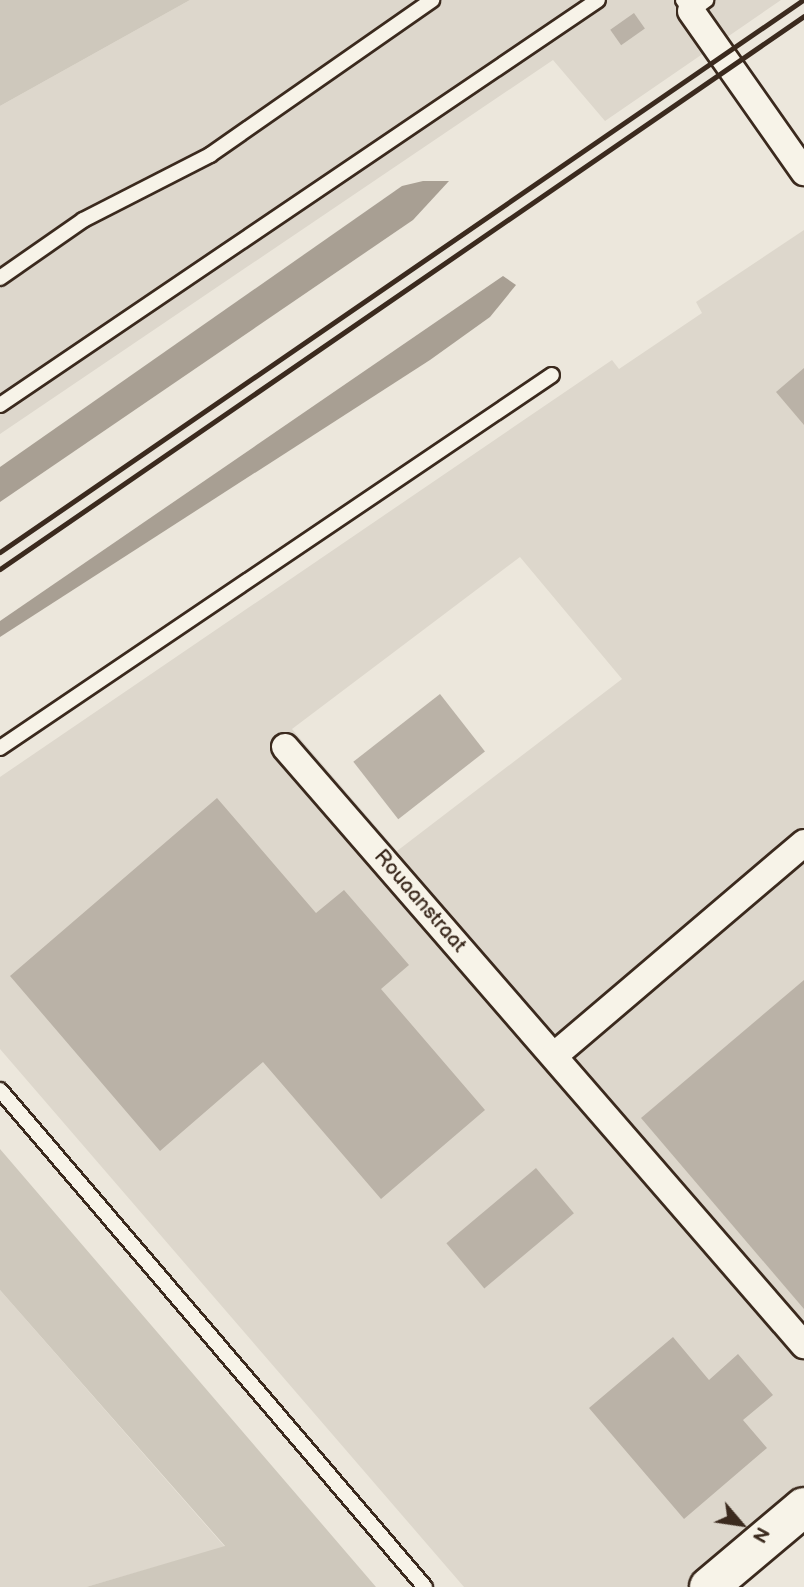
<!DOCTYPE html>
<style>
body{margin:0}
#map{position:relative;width:804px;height:1587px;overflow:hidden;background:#ece7dc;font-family:"Balsamiq Sans",sans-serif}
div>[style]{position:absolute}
.built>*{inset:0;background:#ddd7cc}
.green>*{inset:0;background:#cec8bc}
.water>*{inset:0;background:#a89f93}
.building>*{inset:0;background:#bab2a7;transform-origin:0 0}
.roads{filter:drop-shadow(2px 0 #3b2a1e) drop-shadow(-2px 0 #3b2a1e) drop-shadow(0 2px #3b2a1e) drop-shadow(0 -2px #3b2a1e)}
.service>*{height:14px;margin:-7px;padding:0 7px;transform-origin:7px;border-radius:7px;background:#f7f3e8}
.minor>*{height:26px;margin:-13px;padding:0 13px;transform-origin:13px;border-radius:13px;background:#f7f3e8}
.secondary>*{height:38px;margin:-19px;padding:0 19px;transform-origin:19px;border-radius:19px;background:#f7f3e8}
.rail>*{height:5px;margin:-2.5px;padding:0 2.5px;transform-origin:2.5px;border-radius:2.5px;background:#3b2a1e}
span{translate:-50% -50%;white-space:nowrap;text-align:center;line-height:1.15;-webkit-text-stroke:5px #f7f3e8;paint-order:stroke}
.street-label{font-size:21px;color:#3b2a1e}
.north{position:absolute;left:706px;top:1489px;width:70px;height:70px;-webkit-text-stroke:5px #f7f3e8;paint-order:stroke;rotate:119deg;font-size:19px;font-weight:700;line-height:28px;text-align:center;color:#3b2a1e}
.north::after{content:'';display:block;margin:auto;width:24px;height:32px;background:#3b2a1e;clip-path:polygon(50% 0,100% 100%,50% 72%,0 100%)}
</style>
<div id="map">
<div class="built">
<div style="clip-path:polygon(190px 0,781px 0,605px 121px,553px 60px,0 434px,0 106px)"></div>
<div style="clip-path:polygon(evenodd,804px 230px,804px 1501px,703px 1587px,464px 1587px,0 1049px,0 777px,612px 360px,619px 369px,702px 313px,696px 302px,804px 230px,520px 557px,622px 679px,397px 851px,292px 729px,520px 557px)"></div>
<div style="clip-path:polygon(0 1290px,225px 1547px,86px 1587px,0 1587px)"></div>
</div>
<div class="green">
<div style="clip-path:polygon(0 0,190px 0,0 106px)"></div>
<div style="clip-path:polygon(0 1149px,376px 1587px,86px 1587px,225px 1546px,0 1290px)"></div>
</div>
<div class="water">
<div style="clip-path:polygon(423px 181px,449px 181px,413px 220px,0 502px,0 467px,402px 186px)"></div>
<div style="clip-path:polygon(503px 276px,516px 285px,490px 317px,430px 360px,0 637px,0 621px)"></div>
</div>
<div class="building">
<div style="left:634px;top:13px;width:19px;height:29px;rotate:55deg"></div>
<div style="clip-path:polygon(804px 368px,804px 425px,776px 392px)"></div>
<div style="left:440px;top:694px;width:73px;height:110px;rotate:52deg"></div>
<div style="clip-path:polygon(217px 798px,316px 913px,344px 890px,409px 965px,381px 989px,485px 1110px,381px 1199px,263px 1062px,160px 1151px,10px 976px)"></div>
<div style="clip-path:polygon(804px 980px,804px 1309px,641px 1118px)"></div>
<div style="left:536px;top:1168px;width:59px;height:117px;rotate:50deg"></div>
<div style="clip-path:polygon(673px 1337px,709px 1380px,738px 1354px,773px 1395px,743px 1420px,767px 1448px,684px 1519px,589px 1408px)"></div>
</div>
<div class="roads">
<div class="service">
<div style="left:683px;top:0;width:14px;rotate:54deg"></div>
<div style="left:691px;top:11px;width:19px;rotate:-36deg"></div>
<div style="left:0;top:278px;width:101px;rotate:-34.9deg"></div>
<div style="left:83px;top:220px;width:143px;rotate:-27.1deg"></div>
<div style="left:210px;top:155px;width:271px;rotate:-34.9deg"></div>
<div style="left:0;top:405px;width:722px;rotate:-34.11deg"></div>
<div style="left:0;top:748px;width:666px;rotate:-34.05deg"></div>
<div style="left:0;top:1090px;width:654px;rotate:49.47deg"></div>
</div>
<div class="minor">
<div style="left:691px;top:11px;width:197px;rotate:54.9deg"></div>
<div style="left:285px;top:747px;width:792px;rotate:49.05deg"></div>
<div style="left:555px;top:1055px;width:327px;rotate:-40.4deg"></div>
</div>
<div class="secondary">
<div style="left:709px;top:1587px;width:124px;rotate:-40.1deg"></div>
</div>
</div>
<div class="rail">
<div style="left:0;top:552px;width:974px;rotate:-34.51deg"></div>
<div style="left:0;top:569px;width:976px;rotate:-34.52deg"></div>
</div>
<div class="street-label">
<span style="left:420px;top:901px;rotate:49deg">Rouaanstraat</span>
</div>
<div class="north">N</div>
</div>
